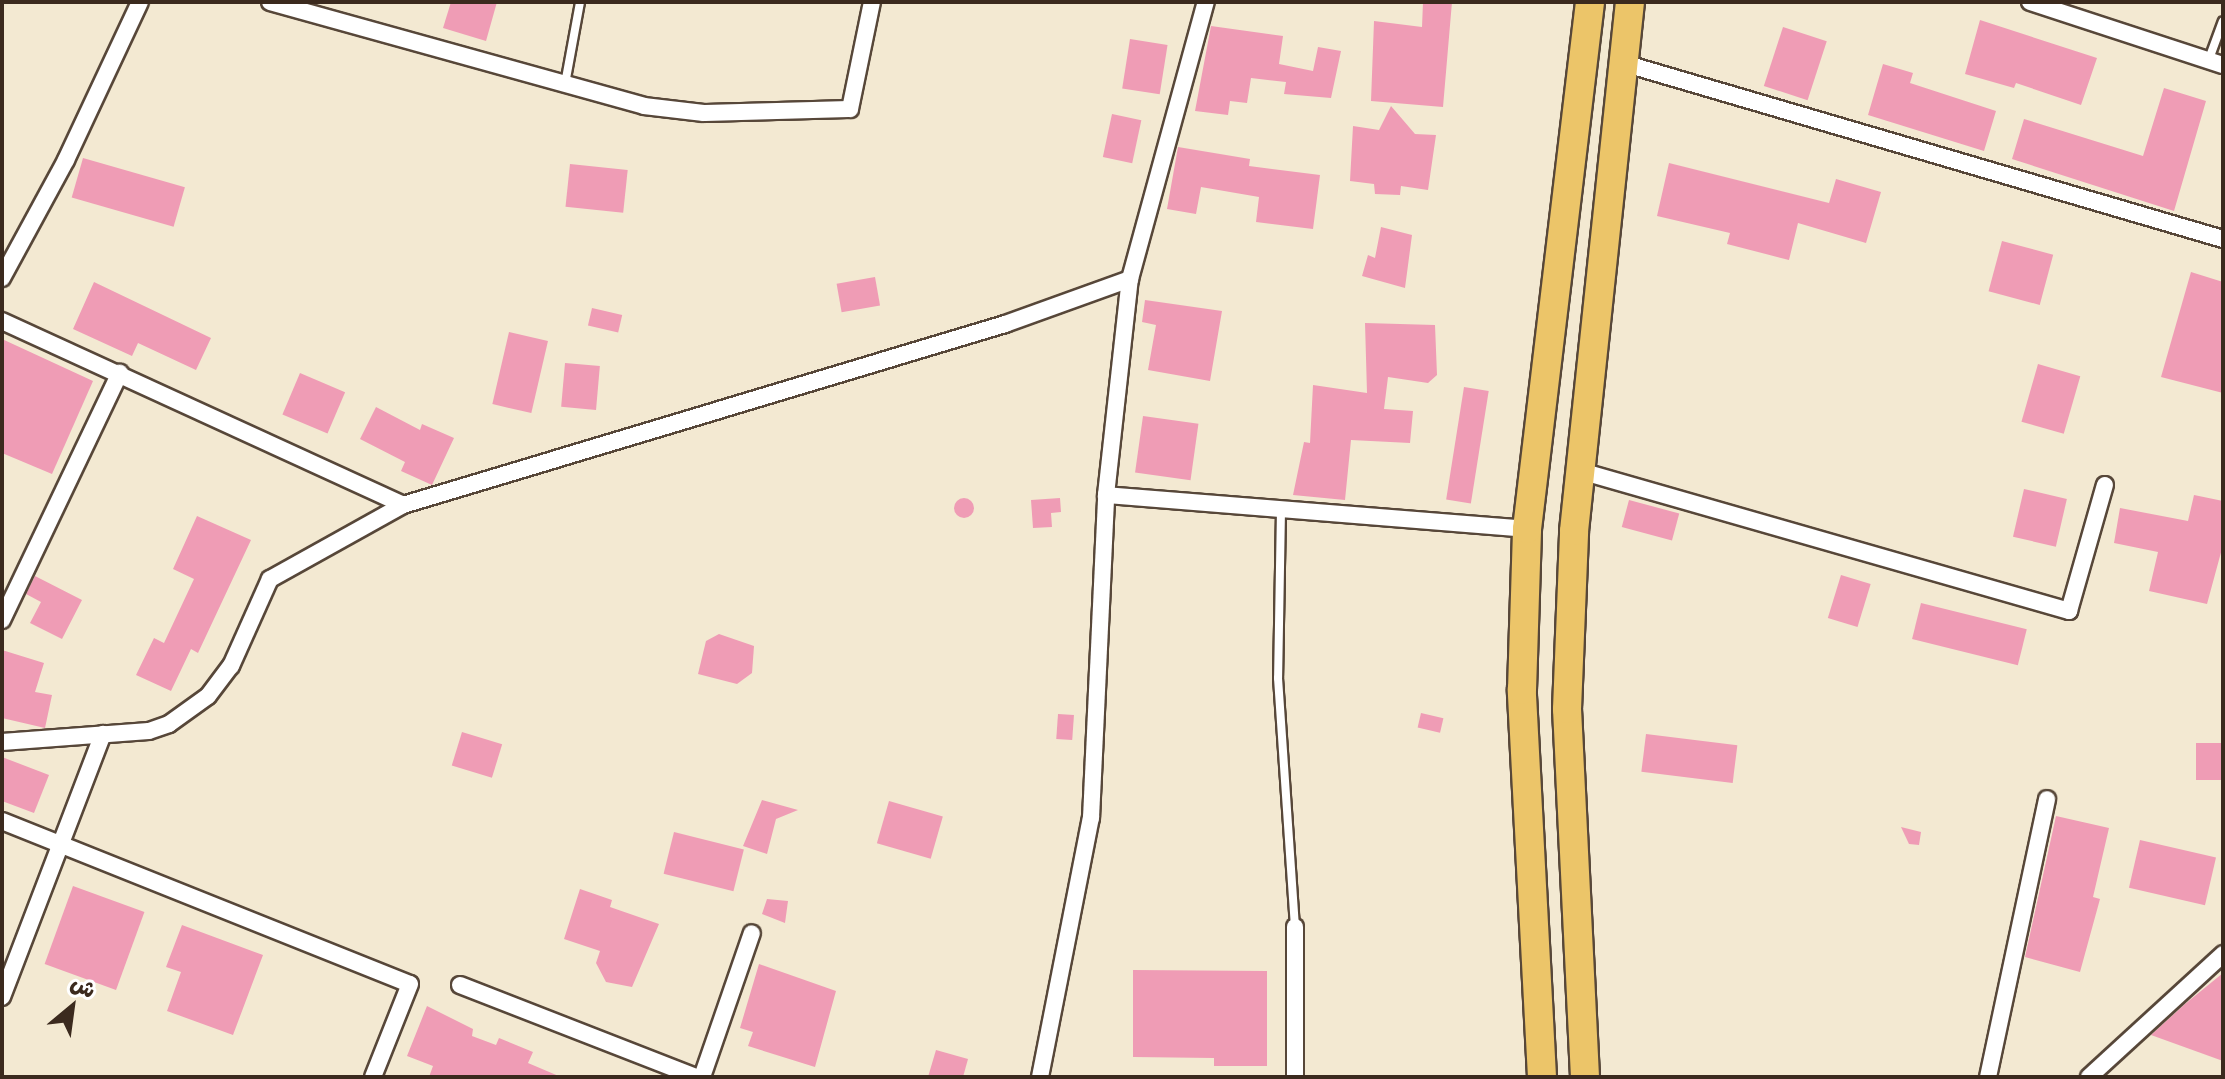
<!DOCTYPE html>
<meta charset="utf-8">
<style>
body{margin:0}
#map{position:relative;width:2225px;height:1079px;overflow:hidden;background:#f3e9d2;font-family:Mali,"Playpen Sans Arabic",sans-serif}
div>[style]{position:absolute}
.building>*{inset:0;background:#ef9cb5;transform-origin:0 0}
.round{border-radius:50%}
.roads{filter:drop-shadow(2px 0 #574739) drop-shadow(-2px 0 #574739) drop-shadow(0 2px #574739) drop-shadow(0 -2px #574739)}
.service>*{height:8px;margin:-4px;padding:0 4px;transform-origin:4px;border-radius:4px;background:#fff}
.minor>*{height:16px;margin:-8px;padding:0 8px;transform-origin:8px;border-radius:8px;background:#fff}
.trunk>*{height:28px;margin:-14px;padding:0 14px;transform-origin:14px;border-radius:14px;background:#ecc569}
span{translate:-50% -50%;white-space:nowrap;text-align:center;line-height:1.15;-webkit-text-stroke:6px #fff;paint-order:stroke}
.frame{position:absolute;inset:0;border:4px solid #3b2a1e;pointer-events:none}
.north{position:absolute;left:32px;top:967px;width:80px;height:80px;-webkit-text-stroke:6px #fff;paint-order:stroke;rotate:29deg;font-size:22px;font-weight:700;line-height:32px;text-align:center;color:#3b2a1e}
.north::after{content:'';display:block;margin:auto;width:28px;height:36px;background:#3b2a1e;clip-path:polygon(50% 0,100% 100%,50% 72%,0 100%)}
</style>
<div id="map">
<div class="building">
<div style="clip-path:polygon(451px 2px,497px 2px,486px 41px,443px 28px)"></div>
<div style="clip-path:polygon(1423px 2px,1452px 2px,1443px 107px,1371px 101px,1374px 21px,1422px 27px)"></div>
<div style="clip-path:polygon(1980px 20px,2097px 58px,2081px 105px,2016px 83px,2014px 88px,1965px 74px)"></div>
<div style="clip-path:polygon(1211px 26px,1283px 36px,1279px 64px,1313px 71px,1318px 47px,1341px 51px,1331px 98px,1284px 94px,1286px 82px,1251px 78px,1247px 103px,1230px 101px,1228px 115px,1195px 111px)"></div>
<div style="left:1783px;top:27px;width:46px;height:62px;rotate:18deg"></div>
<div style="left:1130px;top:39px;width:38px;height:50px;rotate:9deg"></div>
<div style="clip-path:polygon(1883px 64px,1913px 73px,1910px 83px,1996px 111px,1984px 151px,1868px 115px)"></div>
<div style="clip-path:polygon(2164px 88px,2206px 101px,2174px 211px,2012px 159px,2024px 119px,2143px 156px)"></div>
<div style="clip-path:polygon(1391px 106px,1415px 134px,1436px 135px,1428px 190px,1401px 186px,1400px 195px,1375px 194px,1374px 184px,1350px 181px,1353px 126px,1379px 130px)"></div>
<div style="left:1112px;top:114px;width:30px;height:44px;rotate:12deg"></div>
<div style="clip-path:polygon(1178px 147px,1250px 159px,1249px 166px,1320px 175px,1313px 229px,1256px 222px,1259px 197px,1201px 187px,1196px 214px,1167px 209px)"></div>
<div style="left:83px;top:158px;width:106px;height:41px;rotate:16deg"></div>
<div style="clip-path:polygon(1669px 163px,1829px 203px,1836px 179px,1881px 192px,1866px 243px,1798px 223px,1789px 260px,1727px 244px,1730px 233px,1657px 216px)"></div>
<div style="left:570px;top:164px;width:58px;height:43px;rotate:6deg"></div>
<div style="clip-path:polygon(1381px 227px,1412px 235px,1405px 288px,1362px 276px,1368px 255px,1375px 258px)"></div>
<div style="left:2002px;top:241px;width:53px;height:52px;rotate:15deg"></div>
<div style="clip-path:polygon(2191px 272px,2223px 282px,2223px 393px,2161px 377px)"></div>
<div style="left:875px;top:277px;width:29px;height:39px;rotate:80deg"></div>
<div style="clip-path:polygon(94px 282px,211px 338px,196px 370px,138px 343px,132px 356px,73px 329px)"></div>
<div style="clip-path:polygon(1145px 300px,1222px 311px,1210px 381px,1148px 370px,1156px 325px,1142px 322px)"></div>
<div style="left:592px;top:308px;width:31px;height:18px;rotate:13deg"></div>
<div style="clip-path:polygon(1365px 323px,1435px 325px,1437px 375px,1428px 383px,1388px 377px,1384px 409px,1413px 411px,1410px 443px,1351px 440px,1345px 500px,1293px 495px,1304px 442px,1310px 443px,1313px 385px,1367px 393px)"></div>
<div style="left:509px;top:332px;width:40px;height:74px;rotate:13deg"></div>
<div style="clip-path:polygon(2px 339px,93px 381px,52px 474px,2px 453px)"></div>
<div style="left:565px;top:363px;width:35px;height:44px;rotate:5deg"></div>
<div style="left:2038px;top:364px;width:44px;height:60px;rotate:16deg"></div>
<div style="left:300px;top:373px;width:49px;height:45px;rotate:23deg"></div>
<div style="left:1464px;top:387px;width:25px;height:114px;rotate:9deg"></div>
<div style="clip-path:polygon(376px 407px,420px 430px,422px 424px,454px 438px,432px 485px,401px 471px,405px 462px,360px 439px)"></div>
<div style="left:1143px;top:416px;width:56px;height:57px;rotate:8deg"></div>
<div style="left:2024px;top:489px;width:44px;height:49px;rotate:13deg"></div>
<div style="clip-path:polygon(2194px 495px,2223px 501px,2223px 545px,2207px 604px,2149px 591px,2158px 552px,2114px 543px,2120px 508px,2188px 521px)"></div>
<div style="clip-path:polygon(1060px 498px,1061px 512px,1051px 513px,1052px 527px,1033px 528px,1031px 500px)"></div>
<div class="round" style="left:954px;top:498px;width:20px;height:20px"></div>
<div style="left:1629px;top:500px;width:52px;height:28px;rotate:15deg"></div>
<div style="clip-path:polygon(197px 516px,251px 540px,198px 653px,191px 649px,171px 691px,136px 675px,154px 638px,164px 643px,194px 579px,173px 569px)"></div>
<div style="left:1841px;top:575px;width:31px;height:45px;rotate:17deg"></div>
<div style="clip-path:polygon(35px 576px,82px 600px,62px 639px,30px 623px,41px 602px,26px 594px)"></div>
<div style="left:1921px;top:603px;width:109px;height:37px;rotate:14deg"></div>
<div style="clip-path:polygon(719px 634px,754px 646px,752px 673px,737px 684px,698px 674px,706px 641px)"></div>
<div style="clip-path:polygon(2px 650px,44px 663px,35px 692px,52px 695px,45px 728px,2px 718px)"></div>
<div style="left:1421px;top:713px;width:23px;height:15px;rotate:13deg"></div>
<div style="left:1058px;top:714px;width:16px;height:25px;rotate:4deg"></div>
<div style="left:462px;top:732px;width:42px;height:35px;rotate:17deg"></div>
<div style="left:1646px;top:734px;width:92px;height:38px;rotate:7deg"></div>
<div style="left:2196px;top:743px;width:27px;height:37px"></div>
<div style="clip-path:polygon(2px 757px,49px 775px,34px 813px,2px 801px)"></div>
<div style="clip-path:polygon(762px 800px,798px 810px,776px 819px,767px 854px,743px 846px)"></div>
<div style="left:889px;top:801px;width:56px;height:44px;rotate:16deg"></div>
<div style="clip-path:polygon(2056px 816px,2109px 828px,2093px 897px,2100px 899px,2080px 972px,2025px 957px)"></div>
<div style="clip-path:polygon(1901px 827px,1921px 832px,1919px 845px,1909px 844px)"></div>
<div style="left:674px;top:832px;width:72px;height:43px;rotate:14deg"></div>
<div style="left:2140px;top:840px;width:78px;height:49px;rotate:13deg"></div>
<div style="left:73px;top:886px;width:76px;height:83px;rotate:20deg"></div>
<div style="clip-path:polygon(580px 889px,612px 900px,610px 907px,659px 924px,632px 987px,606px 982px,596px 963px,600px 951px,564px 939px)"></div>
<div style="clip-path:polygon(767px 899px,788px 901px,785px 923px,762px 914px)"></div>
<div style="clip-path:polygon(182px 925px,263px 955px,233px 1035px,167px 1011px,181px 972px,166px 967px)"></div>
<div style="clip-path:polygon(759px 964px,836px 991px,815px 1067px,748px 1046px,753px 1032px,740px 1028px)"></div>
<div style="clip-path:polygon(1133px 970px,1267px 971px,1267px 1066px,1214px 1066px,1214px 1058px,1133px 1057px)"></div>
<div style="clip-path:polygon(2223px 973px,2223px 1061px,2151px 1035px,2185px 1004px)"></div>
<div style="clip-path:polygon(427px 1006px,473px 1029px,472px 1036px,496px 1045px,499px 1038px,533px 1052px,528px 1063px,561px 1077px,429px 1077px,433px 1066px,407px 1056px)"></div>
<div style="clip-path:polygon(936px 1050px,968px 1059px,963px 1077px,928px 1077px)"></div>
</div>
<div class="roads">
<div class="service">
<div style="left:2209px;top:59px;width:40px;rotate:-69.8deg"></div>
<div style="left:565px;top:84px;width:83px;rotate:-79.6deg"></div>
<div style="left:1281px;top:510px;width:168px;rotate:91deg"></div>
<div style="left:1278px;top:678px;width:250px;rotate:86.1deg"></div>
</div>
<div class="minor">
<div style="left:270px;top:2px;width:388px;rotate:15.5deg"></div>
<div style="left:644px;top:106px;width:60px;rotate:6.7deg"></div>
<div style="left:704px;top:113px;width:146px;rotate:-1.6deg"></div>
<div style="left:850px;top:109px;width:109px;rotate:-78.4deg"></div>
<div style="left:2030px;top:2px;width:203px;rotate:18.1deg"></div>
<div style="left:1623px;top:63px;width:625px;rotate:16.35deg"></div>
<div style="left:2px;top:278px;width:134px;rotate:-61.5deg"></div>
<div style="left:66px;top:160px;width:174px;rotate:-64.9deg"></div>
<div style="left:2px;top:321px;width:441px;rotate:24.6deg"></div>
<div style="left:1577px;top:470px;width:512px;rotate:15.99deg"></div>
<div style="left:2069px;top:611px;width:131px;rotate:-74.1deg"></div>
<div style="left:1106px;top:495px;width:422px;rotate:4.6deg"></div>
<div style="left:2px;top:620px;width:274px;rotate:-64.5deg"></div>
<div style="left:2px;top:742px;width:147px;rotate:-4.3deg"></div>
<div style="left:149px;top:731px;width:21px;rotate:-19deg"></div>
<div style="left:169px;top:724px;width:48px;rotate:-35.7deg"></div>
<div style="left:208px;top:696px;width:38px;rotate:-53deg"></div>
<div style="left:231px;top:666px;width:95px;rotate:-65.9deg"></div>
<div style="left:270px;top:579px;width:152px;rotate:-29.1deg"></div>
<div style="left:403px;top:505px;width:629px;rotate:-16.73deg"></div>
<div style="left:1005px;top:324px;width:133px;rotate:-19.8deg"></div>
<div style="left:2px;top:821px;width:439px;rotate:21.8deg"></div>
<div style="left:410px;top:984px;width:100px;rotate:111.7deg"></div>
<div style="left:1295px;top:927px;width:150px;rotate:90deg"></div>
<div style="left:460px;top:985px;width:253px;rotate:21.3deg"></div>
<div style="left:2px;top:997px;width:282px;rotate:-69deg"></div>
<div style="left:702px;top:1077px;width:152px;rotate:-70.9deg"></div>
<div style="left:1040px;top:1077px;width:264px;rotate:-78.9deg"></div>
<div style="left:1091px;top:818px;width:323px;rotate:-87.3deg"></div>
<div style="left:1106px;top:495px;width:217px;rotate:-83.7deg"></div>
<div style="left:1130px;top:279px;width:287px;rotate:-74.7deg"></div>
<div style="left:1988px;top:1077px;width:284px;rotate:-78deg"></div>
<div style="left:2089px;top:1077px;width:182px;rotate:-42.5deg"></div>
</div>
<div class="trunk">
<div style="left:1542px;top:1077px;width:388px;rotate:-93deg"></div>
<div style="left:1522px;top:690px;width:161px;rotate:-88.2deg"></div>
<div style="left:1527px;top:529px;width:531px;rotate:-83.18deg"></div>
<div style="left:1585px;top:1077px;width:368px;rotate:-92.8deg"></div>
<div style="left:1567px;top:709px;width:178px;rotate:-87.7deg"></div>
<div style="left:1574px;top:531px;width:532px;rotate:-83.96deg"></div>
</div>
</div>
<div class="frame"></div>
<div class="north">ش</div>
</div>
